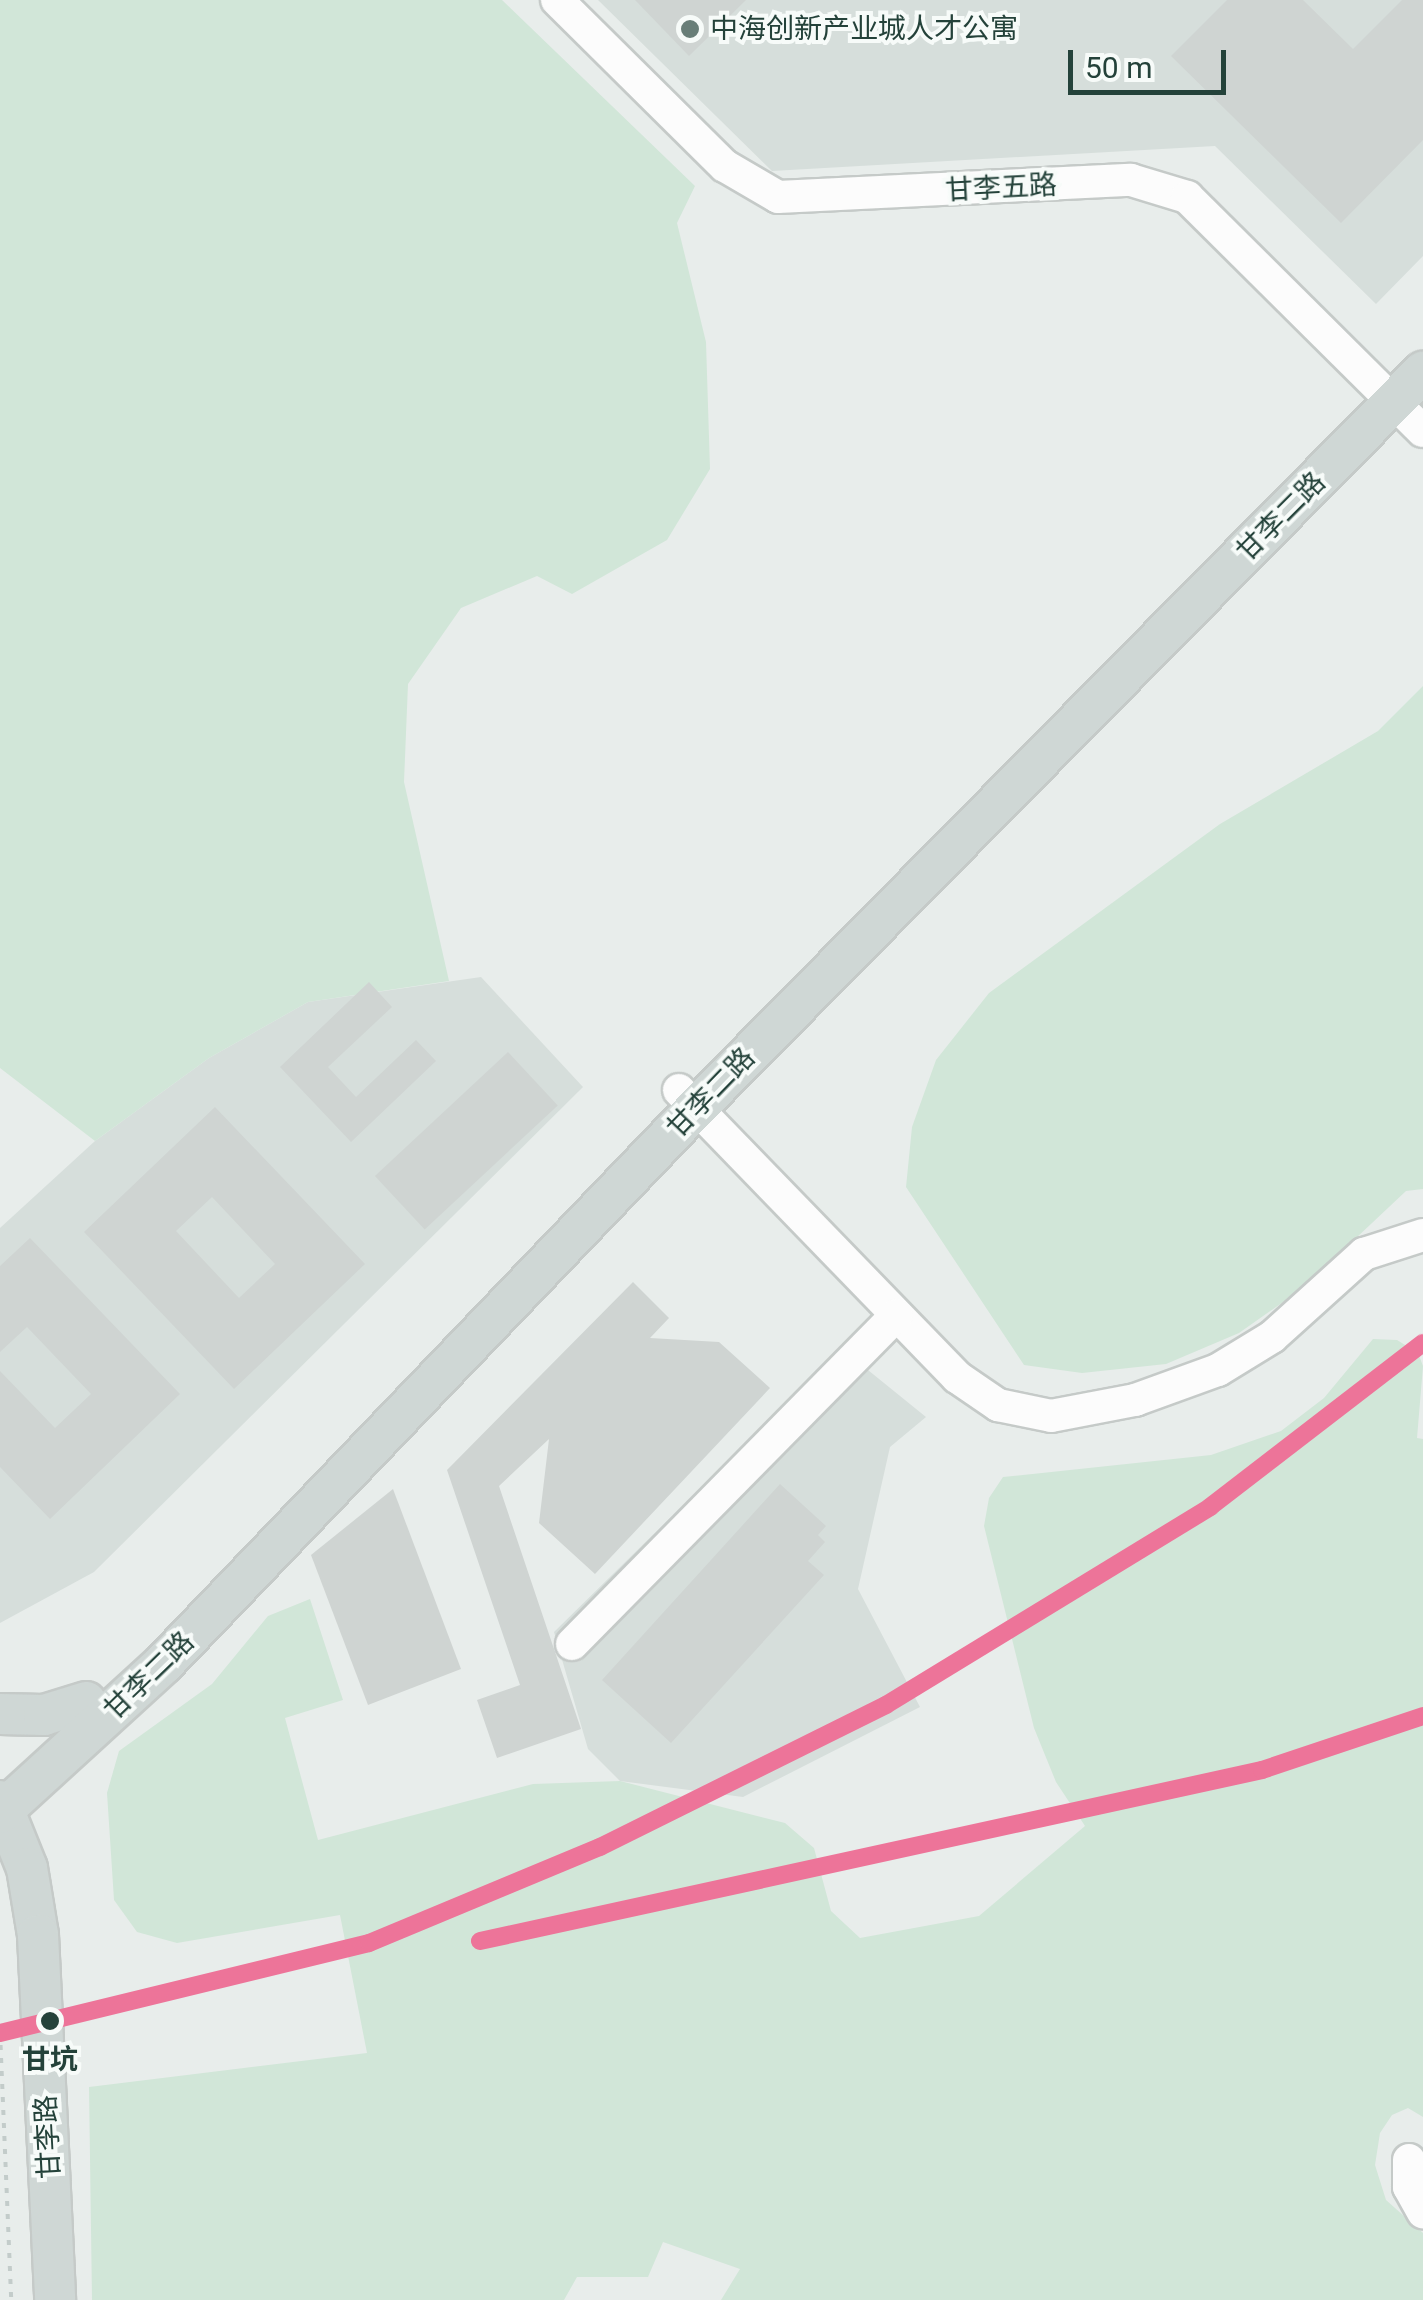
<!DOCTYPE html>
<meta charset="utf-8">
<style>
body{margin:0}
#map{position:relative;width:1423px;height:2300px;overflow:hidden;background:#e8edeb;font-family:Roboto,"Noto Sans SC",sans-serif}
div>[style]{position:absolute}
.built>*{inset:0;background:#d6dedb}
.green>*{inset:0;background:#d1e6d8}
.building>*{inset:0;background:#cfd4d2;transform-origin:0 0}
.path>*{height:4px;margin-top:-2px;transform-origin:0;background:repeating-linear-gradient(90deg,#c3ccca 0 5px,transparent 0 13px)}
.roads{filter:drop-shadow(2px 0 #c5cac8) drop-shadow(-2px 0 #c5cac8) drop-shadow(0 2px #c5cac8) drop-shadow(0 -2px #c5cac8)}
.minor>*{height:32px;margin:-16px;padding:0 16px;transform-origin:16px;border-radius:16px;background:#fcfcfc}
.major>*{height:40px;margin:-20px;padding:0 20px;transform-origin:20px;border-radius:20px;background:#cfd7d5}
.metro-1>*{height:18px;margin:-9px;padding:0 9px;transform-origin:9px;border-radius:9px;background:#ed7499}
.dots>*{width:28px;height:28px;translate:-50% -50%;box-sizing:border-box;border:5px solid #f7fbf9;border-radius:50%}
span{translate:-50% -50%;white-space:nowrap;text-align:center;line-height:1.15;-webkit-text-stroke:8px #f7fbf9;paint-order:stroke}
.poi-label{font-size:28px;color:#24423a}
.left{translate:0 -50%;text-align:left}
.street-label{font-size:28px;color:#24423a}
.stop-label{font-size:28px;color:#24423a;font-weight:700}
.scale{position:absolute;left:1068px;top:50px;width:158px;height:45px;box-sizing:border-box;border:5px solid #24423a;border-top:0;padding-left:12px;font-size:30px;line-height:35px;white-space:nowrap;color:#24423a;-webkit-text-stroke:8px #f7fbf9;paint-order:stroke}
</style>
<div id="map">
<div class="built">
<div style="clip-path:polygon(598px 0,1423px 0,1423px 256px,1376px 304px,1215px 146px,772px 171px)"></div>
<div style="clip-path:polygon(481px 977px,583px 1087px,94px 1572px,0 1623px,0 1228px,95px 1141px,209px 1058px,308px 1002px)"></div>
<div style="clip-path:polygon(842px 1349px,926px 1417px,890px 1447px,858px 1589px,920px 1707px,743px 1797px,620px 1781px,588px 1749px,554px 1632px)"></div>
</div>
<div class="green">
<div style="clip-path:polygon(0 0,502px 0,695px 186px,677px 223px,706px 342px,710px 469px,667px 540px,572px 594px,537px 576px,461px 608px,408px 684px,404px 782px,449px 981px,308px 1002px,209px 1058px,95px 1141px,0 1068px)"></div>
<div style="clip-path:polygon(1423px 686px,1423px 1189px,1406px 1191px,1303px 1288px,1239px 1333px,1166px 1364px,1082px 1373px,1024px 1365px,906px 1187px,912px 1127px,936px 1060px,989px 993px,1220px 824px,1378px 731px)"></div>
<div style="clip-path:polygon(1373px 1339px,1397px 1340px,1418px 1353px,1423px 1366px,1417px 1438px,1423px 1439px,1423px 2117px,1408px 2108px,1392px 2115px,1380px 2133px,1375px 2165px,1386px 2200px,1423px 2233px,1423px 2300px,721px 2300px,740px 2269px,663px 2242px,648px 2277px,577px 2277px,564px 2300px,92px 2300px,89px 2087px,367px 2053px,340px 1915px,177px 1943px,137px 1932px,114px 1900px,107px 1793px,119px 1751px,212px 1684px,268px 1616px,310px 1599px,343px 1700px,285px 1718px,318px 1840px,533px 1784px,620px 1781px,785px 1823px,814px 1848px,831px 1911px,860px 1938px,979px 1916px,1085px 1826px,1056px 1782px,1034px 1728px,984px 1526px,989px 1498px,1003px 1477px,1211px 1455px,1281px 1431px,1324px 1398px)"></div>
</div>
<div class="building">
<div style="clip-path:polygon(635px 0,746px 0,689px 56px)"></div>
<div style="clip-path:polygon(1227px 0,1303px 0,1353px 49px,1402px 0,1423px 0,1423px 140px,1341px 223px,1171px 56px)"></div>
<div style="clip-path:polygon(369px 982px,392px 1007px,328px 1067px,356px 1097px,416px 1040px,436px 1061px,351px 1142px,280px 1067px)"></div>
<div style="left:508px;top:1052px;width:73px;height:182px;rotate:47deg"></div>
<div style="clip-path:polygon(evenodd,215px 1107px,365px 1264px,234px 1389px,84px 1232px,215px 1107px,212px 1197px,275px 1264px,239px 1298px,176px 1231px,212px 1197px)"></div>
<div style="clip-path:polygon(30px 1238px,180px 1394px,50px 1519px,0 1467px,0 1371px,55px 1428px,91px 1394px,27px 1327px,0 1352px,0 1266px)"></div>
<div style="clip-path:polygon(633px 1282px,669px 1318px,650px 1338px,719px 1342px,770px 1388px,595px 1574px,539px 1523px,549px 1439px,499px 1486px,581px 1729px,497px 1758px,477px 1700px,520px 1685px,447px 1470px)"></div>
<div style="clip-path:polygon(780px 1484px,826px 1526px,818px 1535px,825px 1542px,808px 1561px,824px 1575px,671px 1743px,602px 1680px)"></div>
<div style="clip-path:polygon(393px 1489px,461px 1669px,368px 1705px,311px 1555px)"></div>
</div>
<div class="path">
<div style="left:0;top:2032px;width:268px;rotate:87.6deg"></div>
</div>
<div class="roads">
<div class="minor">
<div style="left:557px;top:0;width:236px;rotate:44.7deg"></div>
<div style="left:725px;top:166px;width:61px;rotate:30.3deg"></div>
<div style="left:778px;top:197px;width:353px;rotate:-2.8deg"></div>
<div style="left:1131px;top:180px;width:59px;rotate:16.9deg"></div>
<div style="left:1187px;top:197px;width:332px;rotate:44.8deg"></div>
<div style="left:679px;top:1090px;width:400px;rotate:45.9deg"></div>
<div style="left:957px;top:1377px;width:50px;rotate:34.3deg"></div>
<div style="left:998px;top:1405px;width:54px;rotate:11.7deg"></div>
<div style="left:1051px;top:1416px;width:86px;rotate:-10.8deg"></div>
<div style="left:1135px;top:1400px;width:88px;rotate:-19.9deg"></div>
<div style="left:1218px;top:1370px;width:63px;rotate:-31.4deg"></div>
<div style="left:1272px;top:1337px;width:124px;rotate:-42.1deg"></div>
<div style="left:1364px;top:1254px;width:62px;rotate:-17.9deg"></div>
<div style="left:572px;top:1644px;width:462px;rotate:-45.4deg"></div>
<div style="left:1409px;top:2160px;width:27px;rotate:90deg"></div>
<div style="left:1409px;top:2187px;width:29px;rotate:61deg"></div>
</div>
<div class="major">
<div style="left:0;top:1714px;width:44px;rotate:1.3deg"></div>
<div style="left:44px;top:1715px;width:44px;rotate:-17.2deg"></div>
<div style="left:0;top:1801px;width:72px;rotate:68.1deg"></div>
<div style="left:27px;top:1868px;width:68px;rotate:80.7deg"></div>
<div style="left:38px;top:1935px;width:365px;rotate:87.3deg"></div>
<div style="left:0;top:1813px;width:222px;rotate:-42.4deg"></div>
<div style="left:164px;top:1663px;width:769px;rotate:-46.21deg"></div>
<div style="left:696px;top:1108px;width:1035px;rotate:-45.35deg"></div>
</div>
</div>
<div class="metro-1">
<div style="left:480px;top:1941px;width:800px;rotate:-12.33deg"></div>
<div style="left:1262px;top:1770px;width:170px;rotate:-18.5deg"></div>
<div style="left:0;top:2033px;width:380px;rotate:-13.7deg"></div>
<div style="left:369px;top:1943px;width:250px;rotate:-22.6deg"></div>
<div style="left:600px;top:1847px;width:319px;rotate:-26.4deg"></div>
<div style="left:886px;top:1705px;width:380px;rotate:-31.4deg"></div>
<div style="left:1210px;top:1507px;width:269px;rotate:-37.6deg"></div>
</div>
<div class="dots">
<div style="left:690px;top:29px;background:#697e78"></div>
<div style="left:50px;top:2021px;background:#24423a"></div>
</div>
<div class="poi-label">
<span class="left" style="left:710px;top:29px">中海创新产业城人才公寓</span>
</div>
<div class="street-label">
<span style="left:1001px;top:188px;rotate:-3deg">甘李五路</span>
<span style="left:1281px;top:517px;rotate:-45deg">甘李二路</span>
<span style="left:711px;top:1093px;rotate:-46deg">甘李二路</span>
<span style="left:149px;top:1676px;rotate:-44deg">甘李二路</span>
<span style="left:48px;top:2137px;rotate:-93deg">甘李路</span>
</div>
<div class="stop-label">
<span style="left:50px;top:2060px">甘坑</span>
</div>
<div class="scale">50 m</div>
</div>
